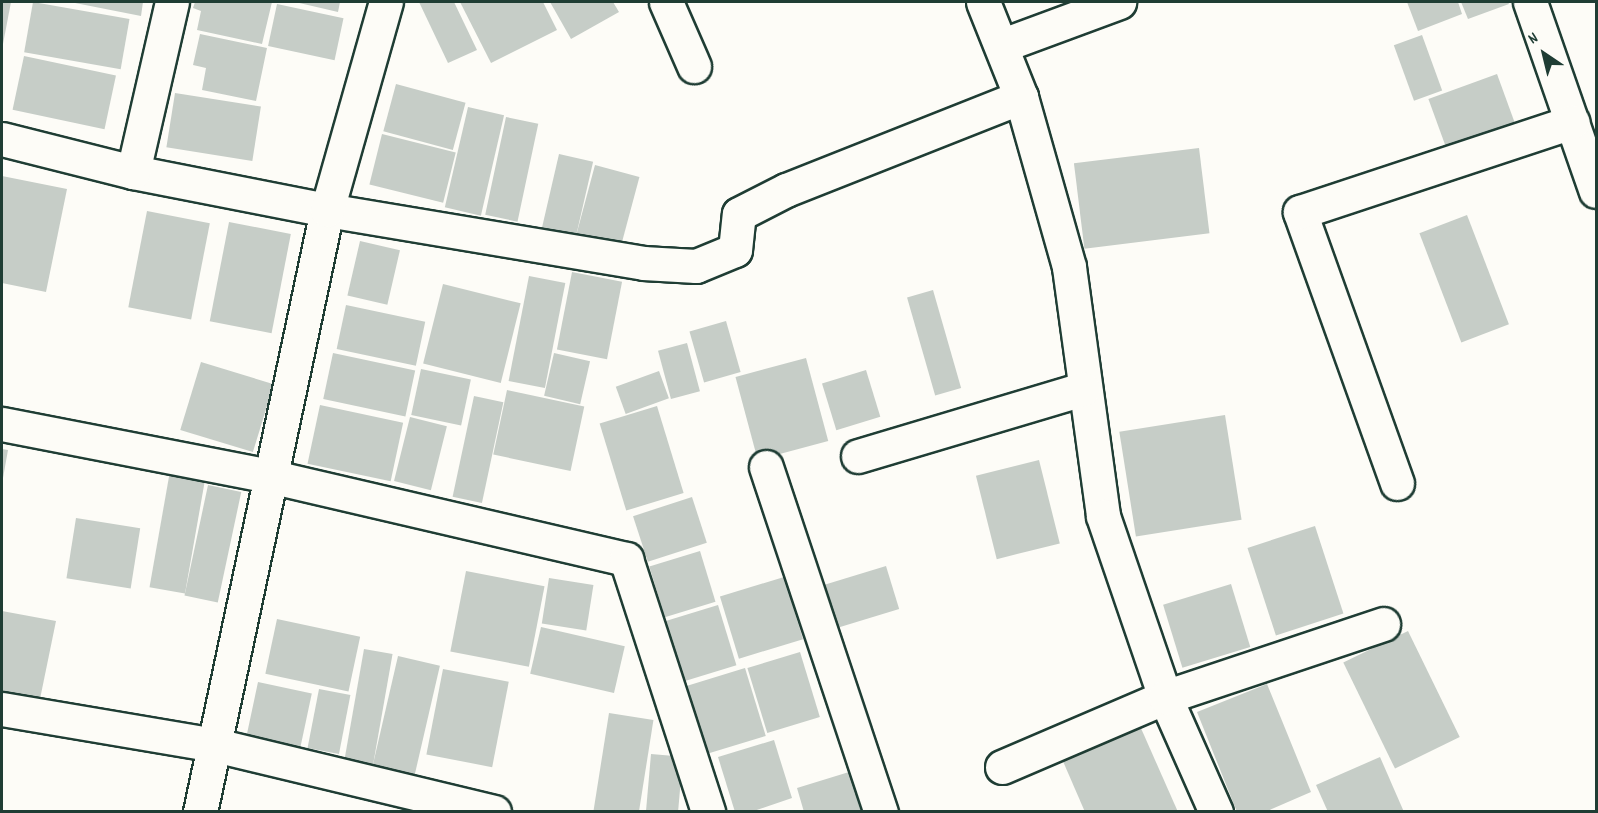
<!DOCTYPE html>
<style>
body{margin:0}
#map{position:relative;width:1598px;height:813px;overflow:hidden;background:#fdfcf7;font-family:Dekko,sans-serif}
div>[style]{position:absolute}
.building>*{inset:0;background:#c6cdc7;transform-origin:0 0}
.roads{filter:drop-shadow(2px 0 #1f3d34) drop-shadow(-2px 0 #1f3d34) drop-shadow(0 2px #1f3d34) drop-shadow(0 -2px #1f3d34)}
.minor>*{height:33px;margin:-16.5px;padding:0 16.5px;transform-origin:16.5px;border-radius:16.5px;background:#fdfcf7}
span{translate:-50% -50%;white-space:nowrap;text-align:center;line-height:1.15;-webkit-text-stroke:5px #fdfcf7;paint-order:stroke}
.frame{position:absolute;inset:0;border:3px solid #1f3d34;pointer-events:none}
.north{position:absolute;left:1514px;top:24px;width:60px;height:60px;-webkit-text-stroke:4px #fdfcf7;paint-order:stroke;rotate:325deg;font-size:16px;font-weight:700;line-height:24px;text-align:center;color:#1f3d34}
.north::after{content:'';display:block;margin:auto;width:21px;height:27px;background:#1f3d34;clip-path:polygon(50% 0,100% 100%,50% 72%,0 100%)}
</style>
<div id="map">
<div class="building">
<div style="clip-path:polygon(2px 2px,11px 2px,3px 44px,2px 44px)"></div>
<div style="left:33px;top:2px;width:98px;height:51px;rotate:10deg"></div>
<div style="clip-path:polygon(70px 2px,143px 2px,141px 16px)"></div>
<div style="clip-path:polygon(195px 2px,272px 2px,262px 44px,197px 30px,201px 11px,193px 8px)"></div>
<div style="clip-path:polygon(295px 2px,340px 2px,338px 12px)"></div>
<div style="clip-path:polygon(419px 2px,454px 2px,477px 50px,448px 63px)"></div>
<div style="clip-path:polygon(460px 2px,543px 2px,557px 30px,491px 63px)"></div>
<div style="clip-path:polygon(550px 2px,613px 2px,619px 12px,571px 39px)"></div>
<div style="clip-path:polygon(1407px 2px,1458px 2px,1462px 14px,1418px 31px)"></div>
<div style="clip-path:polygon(1461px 2px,1508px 2px,1509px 4px,1468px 19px)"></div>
<div style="left:277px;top:4px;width:68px;height:43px;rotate:12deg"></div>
<div style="clip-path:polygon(200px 34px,267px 48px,256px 101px,202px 90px,206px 68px,193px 65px)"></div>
<div style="left:1422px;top:35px;width:59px;height:30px;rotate:70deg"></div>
<div style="left:24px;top:56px;width:94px;height:55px;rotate:12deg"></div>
<div style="left:1497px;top:74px;width:54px;height:73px;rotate:70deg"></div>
<div style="left:396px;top:84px;width:72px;height:49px;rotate:15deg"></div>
<div style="left:175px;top:93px;width:87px;height:55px;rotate:9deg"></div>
<div style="left:468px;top:107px;width:37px;height:103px;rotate:13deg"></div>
<div style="left:506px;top:117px;width:33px;height:100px;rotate:12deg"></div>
<div style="left:382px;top:134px;width:76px;height:52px;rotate:14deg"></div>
<div style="left:1199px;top:148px;width:86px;height:126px;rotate:83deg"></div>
<div style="left:559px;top:154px;width:35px;height:77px;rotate:13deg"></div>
<div style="left:595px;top:165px;width:46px;height:74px;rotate:15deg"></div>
<div style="clip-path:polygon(2px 176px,67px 189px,46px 292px,2px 283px)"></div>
<div style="left:147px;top:211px;width:64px;height:98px;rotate:11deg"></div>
<div style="left:1467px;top:215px;width:117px;height:51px;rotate:69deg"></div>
<div style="left:229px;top:222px;width:63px;height:101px;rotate:11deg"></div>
<div style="left:360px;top:241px;width:41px;height:56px;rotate:13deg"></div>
<div style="left:572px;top:272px;width:51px;height:79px;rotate:11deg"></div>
<div style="left:529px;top:276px;width:37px;height:107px;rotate:11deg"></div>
<div style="left:443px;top:284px;width:80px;height:82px;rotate:14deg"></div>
<div style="left:933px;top:290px;width:102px;height:27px;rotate:74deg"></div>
<div style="left:346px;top:305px;width:81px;height:45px;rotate:12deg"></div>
<div style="left:726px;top:321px;width:53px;height:38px;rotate:74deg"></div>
<div style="left:687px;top:343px;width:50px;height:30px;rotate:75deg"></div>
<div style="left:333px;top:353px;width:84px;height:47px;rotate:12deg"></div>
<div style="left:554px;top:353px;width:37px;height:44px;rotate:13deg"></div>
<div style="left:806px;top:358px;width:86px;height:73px;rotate:75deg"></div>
<div style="left:201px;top:362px;width:76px;height:71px;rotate:17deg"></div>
<div style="left:421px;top:369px;width:51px;height:47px;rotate:12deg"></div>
<div style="left:866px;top:370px;width:49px;height:46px;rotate:73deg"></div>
<div style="left:659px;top:371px;width:29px;height:46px;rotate:70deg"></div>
<div style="left:507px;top:390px;width:79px;height:66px;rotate:12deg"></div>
<div style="left:474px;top:396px;width:30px;height:103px;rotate:12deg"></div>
<div style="left:320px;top:405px;width:85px;height:60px;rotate:12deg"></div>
<div style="left:657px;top:406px;width:91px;height:60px;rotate:73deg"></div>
<div style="left:1225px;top:415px;width:106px;height:107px;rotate:81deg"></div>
<div style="left:410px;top:417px;width:38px;height:66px;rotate:14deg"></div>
<div style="clip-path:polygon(2px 449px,8px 450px,3px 478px,2px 478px)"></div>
<div style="left:1039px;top:460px;width:86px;height:65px;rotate:76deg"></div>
<div style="left:170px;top:471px;width:36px;height:118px;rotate:10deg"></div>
<div style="left:208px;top:485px;width:34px;height:113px;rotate:12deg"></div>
<div style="left:692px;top:497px;width:48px;height:62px;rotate:72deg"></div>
<div style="left:76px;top:518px;width:65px;height:61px;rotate:9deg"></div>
<div style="left:1315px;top:526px;width:92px;height:71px;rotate:72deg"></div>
<div style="left:700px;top:551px;width:53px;height:53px;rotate:73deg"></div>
<div style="left:886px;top:566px;width:45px;height:72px;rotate:73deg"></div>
<div style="left:466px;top:571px;width:80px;height:82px;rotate:11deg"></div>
<div style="left:784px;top:577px;width:65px;height:67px;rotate:73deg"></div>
<div style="left:549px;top:578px;width:45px;height:46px;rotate:9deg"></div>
<div style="left:1231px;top:584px;width:66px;height:71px;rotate:73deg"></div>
<div style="left:718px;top:605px;width:63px;height:58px;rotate:73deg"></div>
<div style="clip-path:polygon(2px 611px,56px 621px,40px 699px,2px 692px)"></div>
<div style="left:277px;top:619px;width:85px;height:56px;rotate:12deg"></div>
<div style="left:541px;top:627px;width:86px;height:48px;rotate:13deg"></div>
<div style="left:1408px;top:631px;width:118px;height:72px;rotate:64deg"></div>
<div style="left:364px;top:649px;width:29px;height:113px;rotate:10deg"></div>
<div style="left:800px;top:652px;width:68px;height:55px;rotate:73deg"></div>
<div style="left:398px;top:656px;width:43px;height:112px;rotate:13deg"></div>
<div style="left:745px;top:668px;width:71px;height:62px;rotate:73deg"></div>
<div style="left:443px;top:669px;width:67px;height:87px;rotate:11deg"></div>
<div style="left:258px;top:682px;width:55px;height:59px;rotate:12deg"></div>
<div style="clip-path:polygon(1267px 684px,1311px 792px,1265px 812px,1237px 812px,1197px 712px)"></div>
<div style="left:319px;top:689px;width:32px;height:60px;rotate:11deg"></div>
<div style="left:609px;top:713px;width:45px;height:100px;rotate:9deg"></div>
<div style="clip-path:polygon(1140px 726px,1178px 812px,1085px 812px,1062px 759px)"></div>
<div style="clip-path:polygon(774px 740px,792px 798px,751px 812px,735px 812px,718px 757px)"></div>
<div style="left:651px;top:754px;width:32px;height:58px;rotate:5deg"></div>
<div style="clip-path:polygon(1380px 757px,1404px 812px,1328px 812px,1316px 785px)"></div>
<div style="clip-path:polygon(849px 772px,861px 812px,804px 812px,797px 788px)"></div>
</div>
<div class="roads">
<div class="minor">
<div style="left:666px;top:2px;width:70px;rotate:66.4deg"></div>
<div style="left:983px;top:2px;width:102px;rotate:68.2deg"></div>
<div style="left:1021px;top:97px;width:177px;rotate:74.2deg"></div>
<div style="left:1069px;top:267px;width:251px;rotate:82.2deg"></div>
<div style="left:1103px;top:516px;width:191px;rotate:71.1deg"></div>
<div style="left:1165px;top:697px;width:126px;rotate:66.1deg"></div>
<div style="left:1530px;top:2px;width:200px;rotate:70.8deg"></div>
<div style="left:1003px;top:45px;width:124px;rotate:-20.3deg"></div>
<div style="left:2px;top:139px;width:135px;rotate:14.1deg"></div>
<div style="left:133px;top:172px;width:198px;rotate:11.1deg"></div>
<div style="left:327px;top:210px;width:320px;rotate:9.5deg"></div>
<div style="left:643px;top:263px;width:53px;rotate:3.2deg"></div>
<div style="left:696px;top:266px;width:42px;rotate:-22.3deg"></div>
<div style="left:735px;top:250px;width:36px;rotate:-84deg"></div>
<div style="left:739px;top:214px;width:53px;rotate:-27.1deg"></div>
<div style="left:786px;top:190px;width:253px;rotate:-21.6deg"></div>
<div style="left:133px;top:172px;width:174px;rotate:-77.1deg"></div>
<div style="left:2px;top:424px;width:272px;rotate:11deg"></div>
<div style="left:269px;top:476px;width:367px;rotate:13.1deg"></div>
<div style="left:626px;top:559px;width:266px;rotate:72deg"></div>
<div style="left:858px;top:456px;width:235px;rotate:-16.6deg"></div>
<div style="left:766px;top:467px;width:364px;rotate:71.6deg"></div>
<div style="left:1397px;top:483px;width:288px;rotate:-109.7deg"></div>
<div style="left:1300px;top:212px;width:287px;rotate:-18.3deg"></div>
<div style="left:2px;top:709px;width:216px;rotate:9.6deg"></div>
<div style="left:215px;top:745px;width:287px;rotate:13.5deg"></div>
<div style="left:1002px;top:767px;width:177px;rotate:-23.2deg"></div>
<div style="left:1165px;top:697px;width:230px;rotate:-18.5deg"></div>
<div style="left:200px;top:812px;width:615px;rotate:-78.09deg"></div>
<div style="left:327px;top:210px;width:216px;rotate:-74.2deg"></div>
</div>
</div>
<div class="frame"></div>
<div class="north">N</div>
</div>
